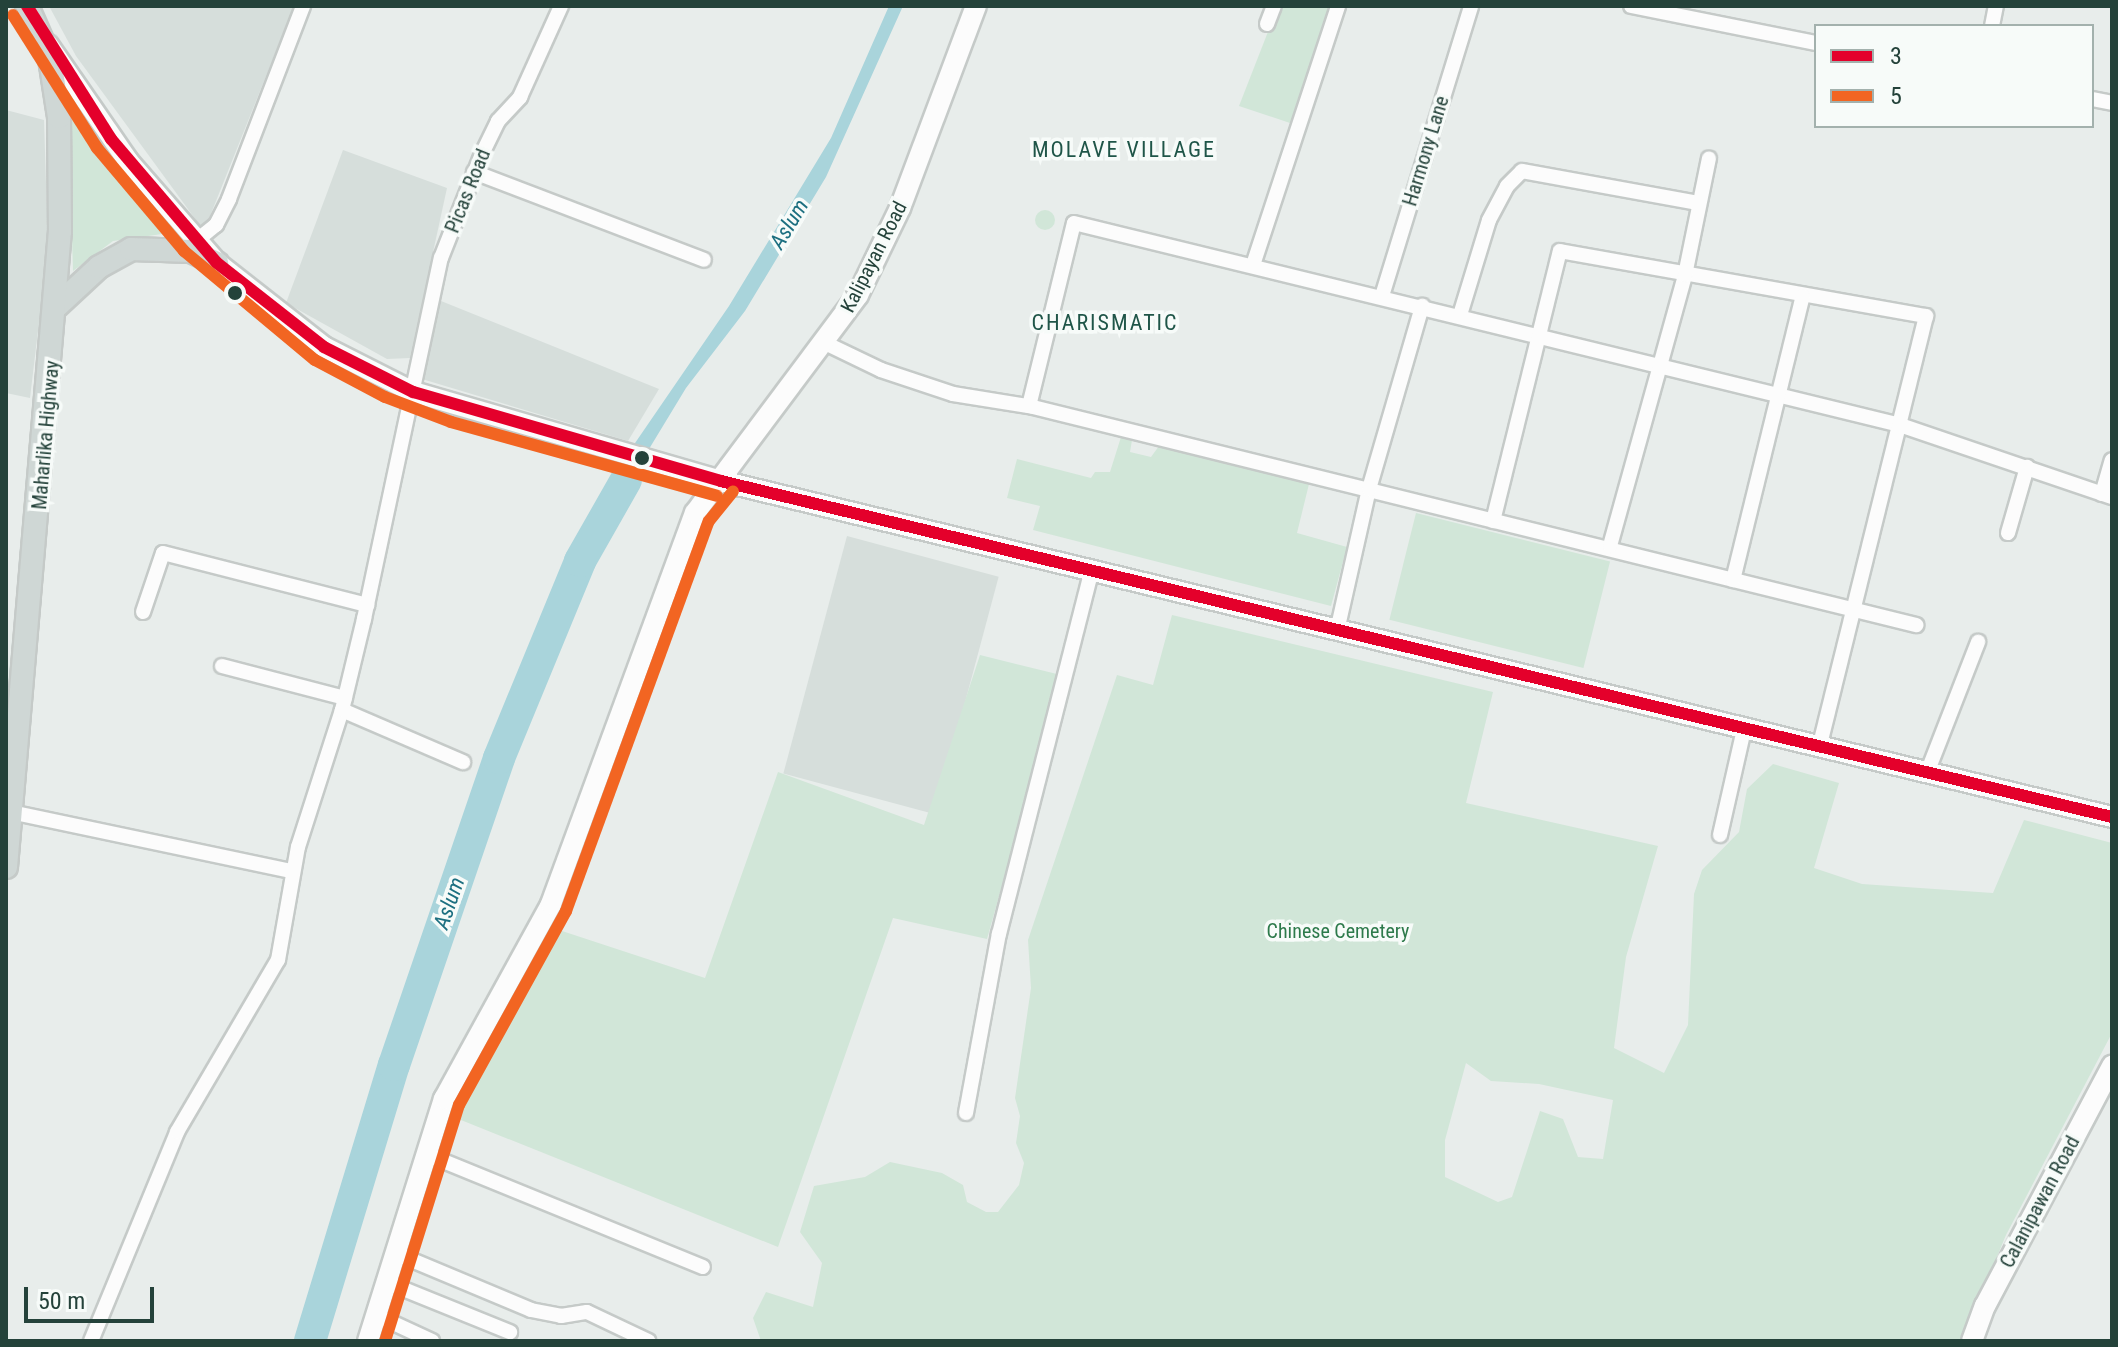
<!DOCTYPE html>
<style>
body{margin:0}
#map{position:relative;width:2118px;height:1347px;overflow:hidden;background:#e8edeb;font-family:"Roboto Condensed",sans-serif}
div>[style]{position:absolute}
.built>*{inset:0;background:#d6dedb;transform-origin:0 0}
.green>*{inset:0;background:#d1e6d8;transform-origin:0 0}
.round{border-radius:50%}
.water>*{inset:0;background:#a9d4db}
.river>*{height:32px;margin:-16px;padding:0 16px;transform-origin:16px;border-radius:16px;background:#a9d4db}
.roads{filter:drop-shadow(2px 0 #c5cac8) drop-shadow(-2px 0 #c5cac8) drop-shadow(0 2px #c5cac8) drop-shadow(0 -2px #c5cac8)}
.street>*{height:14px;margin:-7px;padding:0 7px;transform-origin:7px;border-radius:7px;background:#fcfcfc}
.secondary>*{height:20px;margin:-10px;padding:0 10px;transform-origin:10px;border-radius:10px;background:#fcfcfc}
.primary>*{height:22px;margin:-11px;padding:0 11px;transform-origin:11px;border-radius:11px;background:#cfd7d5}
.bus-1>*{height:12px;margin:-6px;padding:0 6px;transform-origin:6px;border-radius:6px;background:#e4002b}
.bus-2>*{height:12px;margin:-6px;padding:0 6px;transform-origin:6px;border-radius:6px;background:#f26522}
.dots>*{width:22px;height:22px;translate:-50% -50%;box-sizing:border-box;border:4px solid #f7fbf9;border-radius:50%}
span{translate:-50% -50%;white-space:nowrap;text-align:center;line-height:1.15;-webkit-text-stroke:7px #f7fbf9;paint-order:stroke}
.street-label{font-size:20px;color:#24423a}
.park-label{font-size:20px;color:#2d7a4b}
.neighbourhood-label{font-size:22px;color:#1f5548;letter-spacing:2px}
.water-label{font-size:22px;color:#1c6f80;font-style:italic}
.frame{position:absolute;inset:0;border:8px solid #24423a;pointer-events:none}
.legend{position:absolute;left:1814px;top:24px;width:280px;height:104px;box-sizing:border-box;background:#f7fbf9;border:2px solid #a3b1ad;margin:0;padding:10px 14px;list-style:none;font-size:24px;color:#24423a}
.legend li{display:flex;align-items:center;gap:16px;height:40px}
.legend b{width:40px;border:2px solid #a3b1ad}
.scale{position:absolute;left:24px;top:1287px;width:130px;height:36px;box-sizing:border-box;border:4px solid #24423a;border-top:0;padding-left:10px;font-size:24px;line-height:28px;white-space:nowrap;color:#24423a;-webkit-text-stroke:6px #f7fbf9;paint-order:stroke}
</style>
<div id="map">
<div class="built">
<div style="clip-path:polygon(49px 6px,294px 6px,204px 231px,76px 56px)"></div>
<div style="clip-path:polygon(6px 110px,44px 120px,48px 247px,30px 398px,6px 393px)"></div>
<div style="clip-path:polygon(343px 150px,447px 188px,410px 358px,387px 359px,286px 303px)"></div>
<div style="clip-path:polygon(441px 301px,659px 389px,628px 441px,422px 379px,423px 349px)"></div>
<div style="left:847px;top:536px;width:157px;height:246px;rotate:15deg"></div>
</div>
<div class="green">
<div style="clip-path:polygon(1278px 6px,1333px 6px,1293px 124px,1239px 106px)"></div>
<div style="clip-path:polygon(68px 103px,127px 185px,169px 233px,113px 241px,73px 271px)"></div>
<div class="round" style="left:1035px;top:210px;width:20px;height:20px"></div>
<div style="clip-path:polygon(1121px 437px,1132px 440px,1130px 452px,1151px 457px,1159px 446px,1309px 484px,1297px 533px,1347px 547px,1331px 606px,1033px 530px,1040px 506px,1007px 498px,1017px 459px,1091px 478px,1095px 472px,1110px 472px)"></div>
<div style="left:1416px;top:513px;width:200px;height:110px;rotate:14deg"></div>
<div style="clip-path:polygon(evenodd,1172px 615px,1493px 692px,1466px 803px,1658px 846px,1626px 957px,1614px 1048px,1664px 1073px,1688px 1025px,1694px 894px,1702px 870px,1739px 832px,1747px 789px,1773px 764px,1839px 783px,1814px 868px,1862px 884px,1993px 893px,2024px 820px,2112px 843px,2112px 1033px,2006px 1235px,1962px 1341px,761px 1341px,753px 1318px,766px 1292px,813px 1307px,822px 1263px,800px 1232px,814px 1186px,865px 1177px,890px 1162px,942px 1173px,963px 1185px,967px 1202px,986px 1212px,998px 1212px,1019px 1185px,1024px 1163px,1016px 1143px,1020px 1116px,1015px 1098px,1031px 988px,1028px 940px,1117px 675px,1153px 685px,1172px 615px,1466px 1063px,1491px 1081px,1539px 1084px,1613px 1100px,1603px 1159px,1578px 1157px,1563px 1119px,1540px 1111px,1512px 1197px,1498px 1202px,1445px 1177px,1445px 1140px,1466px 1063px)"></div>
<div style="clip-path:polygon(980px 655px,1061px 675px,987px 939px,893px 918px,778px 1247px,456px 1118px,559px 930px,705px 978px,778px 772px,924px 825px)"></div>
</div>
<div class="water">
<div style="clip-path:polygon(889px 6px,903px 6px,826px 177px,745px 311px,686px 388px,649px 449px,633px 446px,729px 306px,831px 138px)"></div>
</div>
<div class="river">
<div style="left:310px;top:1341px;width:288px;rotate:-73.1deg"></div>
<div style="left:394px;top:1065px;width:324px;rotate:-71.1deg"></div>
<div style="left:499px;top:758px;width:213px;rotate:-67.6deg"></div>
<div style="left:580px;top:561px;width:93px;rotate:-60.4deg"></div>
</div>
<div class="roads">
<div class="street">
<div style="left:1631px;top:6px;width:189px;rotate:11.3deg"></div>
<div style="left:1267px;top:24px;width:19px;rotate:-69deg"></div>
<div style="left:1992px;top:26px;width:20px;rotate:-79deg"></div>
<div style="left:2092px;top:99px;width:20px;rotate:11deg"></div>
<div style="left:474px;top:172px;width:246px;rotate:20.9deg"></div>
<div style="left:196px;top:241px;width:26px;rotate:-39deg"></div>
<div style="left:216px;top:225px;width:29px;rotate:-63deg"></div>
<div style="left:229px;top:199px;width:207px;rotate:-69deg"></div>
<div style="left:1253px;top:265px;width:273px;rotate:-71.8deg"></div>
<div style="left:1382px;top:296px;width:303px;rotate:-72.9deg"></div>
<div style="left:1460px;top:315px;width:99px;rotate:-73deg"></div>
<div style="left:1489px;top:220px;width:38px;rotate:-62deg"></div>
<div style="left:1507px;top:186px;width:21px;rotate:-45deg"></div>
<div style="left:1522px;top:171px;width:179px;rotate:10.3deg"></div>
<div style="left:825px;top:343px;width:62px;rotate:25.7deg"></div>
<div style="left:881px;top:370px;width:76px;rotate:18.4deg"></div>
<div style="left:953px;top:394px;width:81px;rotate:9.2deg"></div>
<div style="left:1033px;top:407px;width:910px;rotate:13.87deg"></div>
<div style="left:1029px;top:406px;width:188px;rotate:-76.2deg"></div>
<div style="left:1074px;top:223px;width:850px;rotate:13.74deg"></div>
<div style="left:1900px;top:425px;width:224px;rotate:18.8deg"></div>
<div style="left:2102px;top:494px;width:35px;rotate:-74deg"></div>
<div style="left:1493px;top:521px;width:278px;rotate:-76.1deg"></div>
<div style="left:1560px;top:251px;width:372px;rotate:10.1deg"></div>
<div style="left:1926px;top:316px;width:444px;rotate:103.9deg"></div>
<div style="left:2008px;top:533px;width:69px;rotate:-73.9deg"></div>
<div style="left:1610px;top:546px;width:281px;rotate:-74.5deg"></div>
<div style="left:1685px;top:275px;width:119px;rotate:-78.4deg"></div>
<div style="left:1733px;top:580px;width:292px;rotate:-76.2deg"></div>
<div style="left:143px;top:612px;width:62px;rotate:-71.3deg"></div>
<div style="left:163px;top:553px;width:211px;rotate:14.3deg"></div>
<div style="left:1337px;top:631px;width:146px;rotate:-77.3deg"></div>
<div style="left:1369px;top:489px;width:191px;rotate:-73.8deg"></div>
<div style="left:222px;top:666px;width:127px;rotate:14.6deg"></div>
<div style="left:342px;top:710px;width:132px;rotate:23.3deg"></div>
<div style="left:1927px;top:773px;width:141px;rotate:-68.7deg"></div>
<div style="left:11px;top:812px;width:287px;rotate:11.9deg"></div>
<div style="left:1720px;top:835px;width:109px;rotate:-77.2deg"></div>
<div style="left:966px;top:1113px;width:182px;rotate:-79.6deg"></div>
<div style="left:999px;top:934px;width:377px;rotate:-75.7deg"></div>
<div style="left:426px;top:1154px;width:299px;rotate:22.2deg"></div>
<div style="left:395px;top:1253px;width:147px;rotate:22.7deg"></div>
<div style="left:531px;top:1310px;width:31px;rotate:11deg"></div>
<div style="left:561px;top:1316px;width:26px;rotate:-9deg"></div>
<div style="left:587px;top:1312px;width:68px;rotate:25.4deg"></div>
<div style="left:386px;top:1282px;width:134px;rotate:22deg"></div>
<div style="left:376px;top:1315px;width:62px;rotate:24.9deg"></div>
<div style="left:91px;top:1341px;width:226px;rotate:-67.6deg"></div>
<div style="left:177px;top:1132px;width:199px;rotate:-59.6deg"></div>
<div style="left:278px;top:960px;width:115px;rotate:-80deg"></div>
<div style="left:298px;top:847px;width:144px;rotate:-72.2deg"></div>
<div style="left:342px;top:710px;width:94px;rotate:-76.4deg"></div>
<div style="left:364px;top:619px;width:369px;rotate:-78deg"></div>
<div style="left:441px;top:258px;width:112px;rotate:-68.5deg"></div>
<div style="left:482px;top:154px;width:37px;rotate:-64deg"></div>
<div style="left:498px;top:121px;width:33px;rotate:-47deg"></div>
<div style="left:520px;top:97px;width:100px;rotate:-65.7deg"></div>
</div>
<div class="secondary">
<div style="left:48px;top:45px;width:141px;rotate:55.4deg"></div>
<div style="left:128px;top:161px;width:135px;rotate:48.9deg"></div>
<div style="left:217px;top:263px;width:136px;rotate:38.1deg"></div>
<div style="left:324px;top:347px;width:100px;rotate:26.8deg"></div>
<div style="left:413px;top:392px;width:321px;rotate:16.1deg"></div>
<div style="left:721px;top:481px;width:1431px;rotate:13.58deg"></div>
<div style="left:368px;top:1341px;width:254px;rotate:-72.6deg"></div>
<div style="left:444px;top:1099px;width:222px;rotate:-61.2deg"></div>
<div style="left:551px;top:904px;width:417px;rotate:-69.8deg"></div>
<div style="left:695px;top:513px;width:272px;rotate:-53.2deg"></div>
<div style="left:858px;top:295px;width:97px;rotate:-64.2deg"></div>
<div style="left:900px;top:208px;width:216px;rotate:-69.4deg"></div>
<div style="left:1972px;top:1341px;width:37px;rotate:-70deg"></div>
<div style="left:1985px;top:1306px;width:272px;rotate:-62.1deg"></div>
</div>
<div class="primary">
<div style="left:57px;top:306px;width:57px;rotate:-42.9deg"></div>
<div style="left:99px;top:267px;width:37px;rotate:-29deg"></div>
<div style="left:131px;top:249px;width:60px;rotate:1.9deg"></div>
<div style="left:191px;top:251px;width:29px;rotate:25deg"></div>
<div style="left:6px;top:867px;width:638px;rotate:-85.15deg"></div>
<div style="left:60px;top:231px;width:114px;rotate:-90.5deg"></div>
<div style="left:59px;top:117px;width:59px;rotate:-98.8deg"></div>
<div style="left:50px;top:59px;width:58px;rotate:-113.5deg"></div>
</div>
</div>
<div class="bus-1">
<div style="left:27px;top:6px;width:157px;rotate:57.7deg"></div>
<div style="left:111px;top:139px;width:163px;rotate:49.5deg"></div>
<div style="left:217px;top:263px;width:136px;rotate:38.1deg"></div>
<div style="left:324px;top:347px;width:100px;rotate:26.8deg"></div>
<div style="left:413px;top:392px;width:321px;rotate:16.1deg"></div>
<div style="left:721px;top:481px;width:1431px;rotate:13.58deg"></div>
</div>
<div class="bus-2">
<div style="left:13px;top:15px;width:157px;rotate:57.7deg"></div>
<div style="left:97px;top:148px;width:135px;rotate:49.8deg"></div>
<div style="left:184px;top:251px;width:170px;rotate:39.8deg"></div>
<div style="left:315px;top:360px;width:79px;rotate:27.9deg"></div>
<div style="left:385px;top:397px;width:71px;rotate:20.7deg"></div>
<div style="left:451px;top:422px;width:276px;rotate:15.5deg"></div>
<div style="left:385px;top:1341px;width:247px;rotate:-72.6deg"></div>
<div style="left:459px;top:1105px;width:222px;rotate:-61.1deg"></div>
<div style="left:566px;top:911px;width:415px;rotate:-69.9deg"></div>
<div style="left:709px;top:521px;width:38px;rotate:-51deg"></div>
</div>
<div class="dots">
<div style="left:235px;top:293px;background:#24423a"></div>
<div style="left:642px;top:458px;background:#24423a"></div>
</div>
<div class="street-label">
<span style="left:1426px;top:151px;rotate:-73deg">Harmony Lane</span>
<span style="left:468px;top:191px;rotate:-68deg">Picas Road</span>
<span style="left:874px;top:257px;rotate:-63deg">Kalipayan Road</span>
<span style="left:46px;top:435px;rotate:-85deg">Maharlika Highway</span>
<span style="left:2040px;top:1202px;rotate:-62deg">Calanipawan Road</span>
</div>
<div class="park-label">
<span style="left:1338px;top:931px">Chinese Cemetery</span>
</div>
<div class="neighbourhood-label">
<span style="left:1124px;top:150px">MOLAVE VILLAGE</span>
<span style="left:1105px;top:323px">CHARISMATIC</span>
</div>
<div class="water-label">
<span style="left:789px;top:224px;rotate:-59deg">Aslum</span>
<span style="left:449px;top:903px;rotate:-71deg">Aslum</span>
</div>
<div class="frame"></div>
<ul class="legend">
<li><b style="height:10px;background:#e4002b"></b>3</li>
<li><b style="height:10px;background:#f26522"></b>5</li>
</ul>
<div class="scale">50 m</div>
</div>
